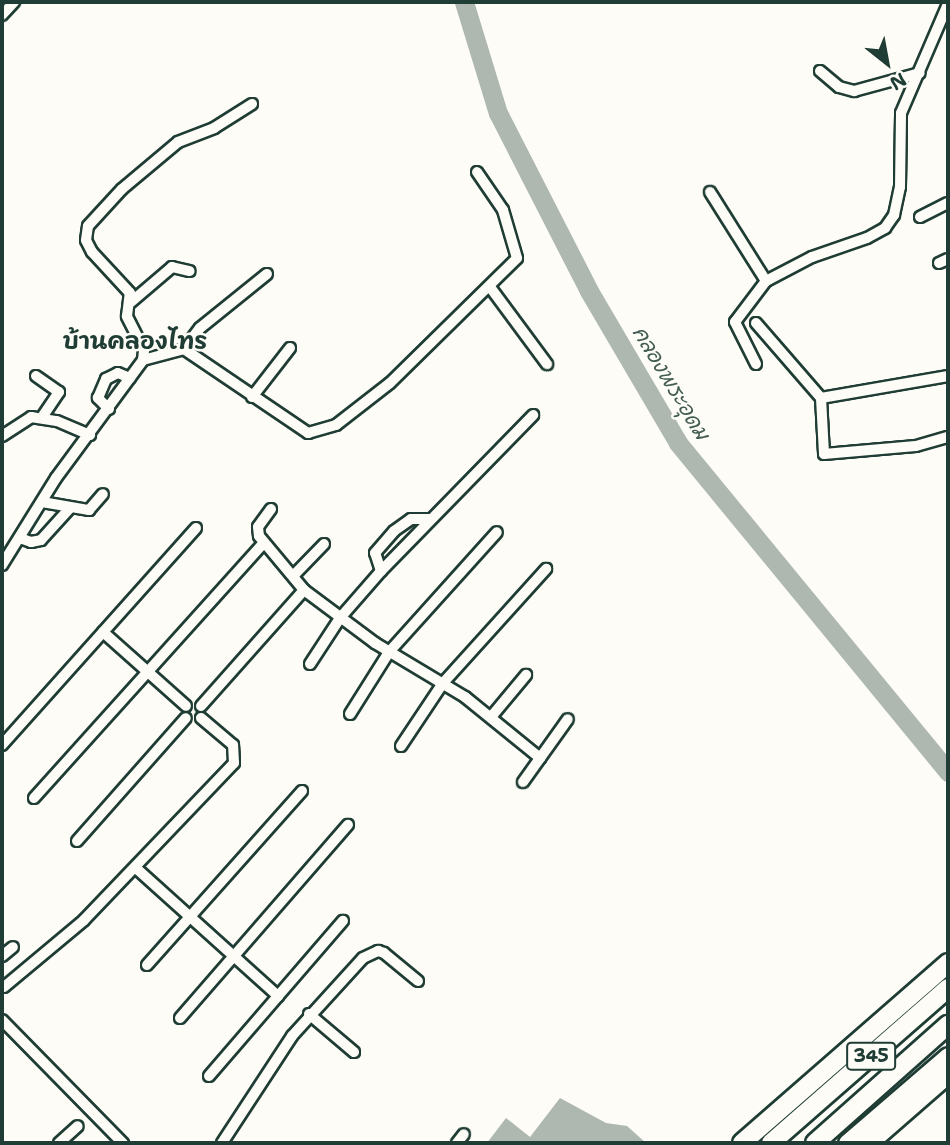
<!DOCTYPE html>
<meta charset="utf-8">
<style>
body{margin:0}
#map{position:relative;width:950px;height:1145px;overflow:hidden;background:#fdfcf7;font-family:"Shantell Sans","Playpen Sans Thai",sans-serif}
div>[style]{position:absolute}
.water>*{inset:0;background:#aeb8b1}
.river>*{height:19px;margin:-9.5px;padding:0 9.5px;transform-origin:9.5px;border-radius:9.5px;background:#aeb8b1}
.roads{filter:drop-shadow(2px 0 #1f3d34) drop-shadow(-2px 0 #1f3d34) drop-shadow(0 2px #1f3d34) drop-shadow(0 -2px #1f3d34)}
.street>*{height:10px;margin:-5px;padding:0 5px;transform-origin:5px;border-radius:5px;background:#fdfcf7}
.secondary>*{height:16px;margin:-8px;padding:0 8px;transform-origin:8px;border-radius:8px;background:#fdfcf7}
.primary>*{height:18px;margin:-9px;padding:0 9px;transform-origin:9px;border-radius:9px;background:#fdfcf7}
span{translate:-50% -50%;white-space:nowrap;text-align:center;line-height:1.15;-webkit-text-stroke:5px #fdfcf7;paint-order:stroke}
.shield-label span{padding:2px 5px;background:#fdfcf7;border:2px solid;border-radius:5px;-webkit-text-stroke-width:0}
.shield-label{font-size:18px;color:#1f3d34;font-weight:700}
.water-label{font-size:21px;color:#435c53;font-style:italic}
.quarter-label{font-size:23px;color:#1f3d34;font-weight:700}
.frame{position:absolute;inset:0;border:4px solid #1f3d34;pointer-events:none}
.north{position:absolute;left:852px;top:28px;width:70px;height:70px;-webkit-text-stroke:5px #fdfcf7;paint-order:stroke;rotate:149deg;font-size:19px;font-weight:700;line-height:28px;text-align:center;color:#1f3d34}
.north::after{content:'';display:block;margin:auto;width:24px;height:32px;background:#1f3d34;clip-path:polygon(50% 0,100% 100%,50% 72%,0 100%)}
</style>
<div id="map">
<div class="water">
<div style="clip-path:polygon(560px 1098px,606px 1123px,627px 1126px,646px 1143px,487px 1143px,506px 1118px,530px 1137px)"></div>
</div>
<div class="river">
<div style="left:464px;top:2px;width:116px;rotate:73deg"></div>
<div style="left:498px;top:113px;width:200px;rotate:62.9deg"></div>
<div style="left:589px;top:291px;width:176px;rotate:59.6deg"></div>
<div style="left:678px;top:443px;width:426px;rotate:50.6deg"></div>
</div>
<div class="roads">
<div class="street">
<div style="left:2px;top:15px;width:18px;rotate:-47deg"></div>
<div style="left:820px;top:71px;width:25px;rotate:40deg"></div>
<div style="left:839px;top:87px;width:16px;rotate:15deg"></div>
<div style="left:854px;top:91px;width:68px;rotate:-15.3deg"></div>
<div style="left:710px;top:192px;width:105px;rotate:57.8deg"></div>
<div style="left:920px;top:217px;width:31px;rotate:-27deg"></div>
<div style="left:939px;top:263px;width:10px;rotate:-24deg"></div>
<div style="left:490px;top:287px;width:96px;rotate:53.5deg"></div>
<div style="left:131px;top:302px;width:54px;rotate:-40.5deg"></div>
<div style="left:172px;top:267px;width:18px;rotate:13deg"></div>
<div style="left:756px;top:323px;width:99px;rotate:49.1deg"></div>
<div style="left:821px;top:398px;width:56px;rotate:86.9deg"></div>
<div style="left:824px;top:454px;width:92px;rotate:-5deg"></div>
<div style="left:916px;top:446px;width:33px;rotate:-16deg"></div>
<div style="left:184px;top:349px;width:150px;rotate:34.1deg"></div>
<div style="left:308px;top:433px;width:29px;rotate:-16deg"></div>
<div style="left:336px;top:425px;width:68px;rotate:-37.9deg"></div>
<div style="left:390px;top:383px;width:178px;rotate:-44.5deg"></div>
<div style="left:517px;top:258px;width:50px;rotate:-106.3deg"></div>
<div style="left:503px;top:210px;width:46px;rotate:-124.4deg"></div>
<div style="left:143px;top:360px;width:42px;rotate:-15deg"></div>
<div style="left:184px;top:349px;width:26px;rotate:-53deg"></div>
<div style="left:200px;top:328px;width:86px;rotate:-38.9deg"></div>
<div style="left:756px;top:364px;width:47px;rotate:-116.6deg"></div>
<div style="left:735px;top:322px;width:51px;rotate:-52.9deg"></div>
<div style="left:766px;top:281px;width:52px;rotate:-27.6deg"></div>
<div style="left:812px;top:257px;width:58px;rotate:-19.1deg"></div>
<div style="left:867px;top:238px;width:21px;rotate:-29deg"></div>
<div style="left:885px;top:228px;width:16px;rotate:-55deg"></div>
<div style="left:894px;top:215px;width:29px;rotate:-78deg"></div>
<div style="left:900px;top:187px;width:74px;rotate:-89.2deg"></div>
<div style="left:901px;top:113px;width:119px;rotate:-66.7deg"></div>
<div style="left:36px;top:376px;width:28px;rotate:35deg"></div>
<div style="left:59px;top:392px;width:30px;rotate:124deg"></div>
<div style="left:252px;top:397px;width:62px;rotate:-52.2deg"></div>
<div style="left:821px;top:398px;width:129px;rotate:-9.8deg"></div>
<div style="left:109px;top:409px;width:16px;rotate:-135deg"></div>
<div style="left:98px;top:398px;width:21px;rotate:-67deg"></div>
<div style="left:106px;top:379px;width:13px;rotate:-27deg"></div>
<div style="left:118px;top:373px;width:13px;rotate:23deg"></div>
<div style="left:2px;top:436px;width:35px;rotate:-33deg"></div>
<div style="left:31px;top:417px;width:26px;rotate:9deg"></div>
<div style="left:57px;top:421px;width:36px;rotate:23deg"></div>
<div style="left:42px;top:502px;width:48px;rotate:9.7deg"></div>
<div style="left:89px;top:510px;width:21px;rotate:-49deg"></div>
<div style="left:271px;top:509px;width:22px;rotate:126deg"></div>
<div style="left:258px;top:527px;width:9px;rotate:84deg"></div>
<div style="left:259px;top:536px;width:70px;rotate:50.2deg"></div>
<div style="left:304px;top:590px;width:89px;rotate:36.7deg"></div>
<div style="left:375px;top:643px;width:105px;rotate:31deg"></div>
<div style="left:465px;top:697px;width:97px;rotate:39.1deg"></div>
<div style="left:20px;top:538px;width:12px;rotate:20deg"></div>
<div style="left:31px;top:542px;width:10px;rotate:-11deg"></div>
<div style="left:41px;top:540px;width:43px;rotate:-47.8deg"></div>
<div style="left:2px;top:565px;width:102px;rotate:-58.2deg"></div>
<div style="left:56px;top:478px;width:147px;rotate:-53.6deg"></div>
<div style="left:143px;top:360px;width:10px;rotate:-84deg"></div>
<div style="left:144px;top:350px;width:38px;rotate:-117deg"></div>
<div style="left:127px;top:316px;width:23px;rotate:-83deg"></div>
<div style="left:130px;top:293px;width:56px;rotate:-132.8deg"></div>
<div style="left:92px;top:252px;width:13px;rotate:-117deg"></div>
<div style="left:86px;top:240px;width:14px;rotate:-82deg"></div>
<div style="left:88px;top:226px;width:50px;rotate:-47.4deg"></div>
<div style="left:122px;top:189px;width:73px;rotate:-40deg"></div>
<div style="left:178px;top:142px;width:39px;rotate:-21deg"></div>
<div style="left:214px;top:128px;width:45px;rotate:-32.3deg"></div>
<div style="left:381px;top:571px;width:19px;rotate:-108deg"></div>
<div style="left:375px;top:553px;width:29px;rotate:-49deg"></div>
<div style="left:394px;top:531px;width:21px;rotate:-35deg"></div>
<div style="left:411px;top:519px;width:18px"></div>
<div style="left:294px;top:575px;width:43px;rotate:-45.9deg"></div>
<div style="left:103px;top:632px;width:111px;rotate:41.7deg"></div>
<div style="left:310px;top:664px;width:55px;rotate:-56.9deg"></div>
<div style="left:340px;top:618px;width:62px;rotate:-48.9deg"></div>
<div style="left:381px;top:571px;width:218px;rotate:-45.7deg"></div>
<div style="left:201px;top:706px;width:155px;rotate:-48.4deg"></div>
<div style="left:350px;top:714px;width:73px;rotate:-57.8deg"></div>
<div style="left:389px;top:652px;width:161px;rotate:-48deg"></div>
<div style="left:491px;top:717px;width:55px;rotate:-50.2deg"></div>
<div style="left:2px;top:745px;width:291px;rotate:-48.2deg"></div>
<div style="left:401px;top:746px;width:76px;rotate:-56.3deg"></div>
<div style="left:443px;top:683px;width:154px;rotate:-47.9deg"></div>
<div style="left:523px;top:782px;width:77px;rotate:-54.5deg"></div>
<div style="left:34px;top:798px;width:343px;rotate:-48deg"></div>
<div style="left:77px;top:841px;width:164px;rotate:-48.5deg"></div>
<div style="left:137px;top:869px;width:190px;rotate:42deg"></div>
<div style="left:2px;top:956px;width:14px;rotate:-39deg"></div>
<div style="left:147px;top:965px;width:233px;rotate:-48.3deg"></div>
<div style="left:4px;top:987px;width:104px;rotate:-39.9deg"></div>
<div style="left:84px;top:920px;width:217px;rotate:-46.3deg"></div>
<div style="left:234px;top:763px;width:18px;rotate:-93deg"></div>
<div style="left:233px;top:745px;width:42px;rotate:-139.8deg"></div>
<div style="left:309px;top:1014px;width:59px;rotate:40.2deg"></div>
<div style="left:180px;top:1018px;width:256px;rotate:-49deg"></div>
<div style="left:2px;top:1020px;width:173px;rotate:45.5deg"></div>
<div style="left:209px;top:1076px;width:205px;rotate:-49.2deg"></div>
<div style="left:59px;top:1143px;width:25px;rotate:-42deg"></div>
<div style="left:222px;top:1143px;width:128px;rotate:-56.8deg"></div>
<div style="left:292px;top:1036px;width:105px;rotate:-47.7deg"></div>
<div style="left:363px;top:958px;width:17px;rotate:-25deg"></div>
<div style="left:378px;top:951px;width:6px;rotate:18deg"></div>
<div style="left:384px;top:953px;width:44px;rotate:39.5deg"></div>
<div style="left:457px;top:1143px;width:11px;rotate:-52deg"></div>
</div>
<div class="secondary">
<div style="left:847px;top:1143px;width:133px;rotate:-40.7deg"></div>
</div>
<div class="primary">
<div style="left:742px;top:1143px;width:274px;rotate:-41.1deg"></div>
<div style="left:771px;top:1143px;width:235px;rotate:-41.2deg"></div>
<div style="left:815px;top:1143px;width:178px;rotate:-41.6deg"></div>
<div style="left:869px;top:1143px;width:105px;rotate:-41.1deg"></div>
</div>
</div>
<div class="shield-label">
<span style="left:871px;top:1056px">345</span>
</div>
<div class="water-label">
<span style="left:671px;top:383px;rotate:59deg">คลองพระอุดม</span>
</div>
<div class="quarter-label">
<span style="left:135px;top:341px">บ้านคลองไทร</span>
</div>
<div class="frame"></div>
<div class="north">N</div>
</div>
